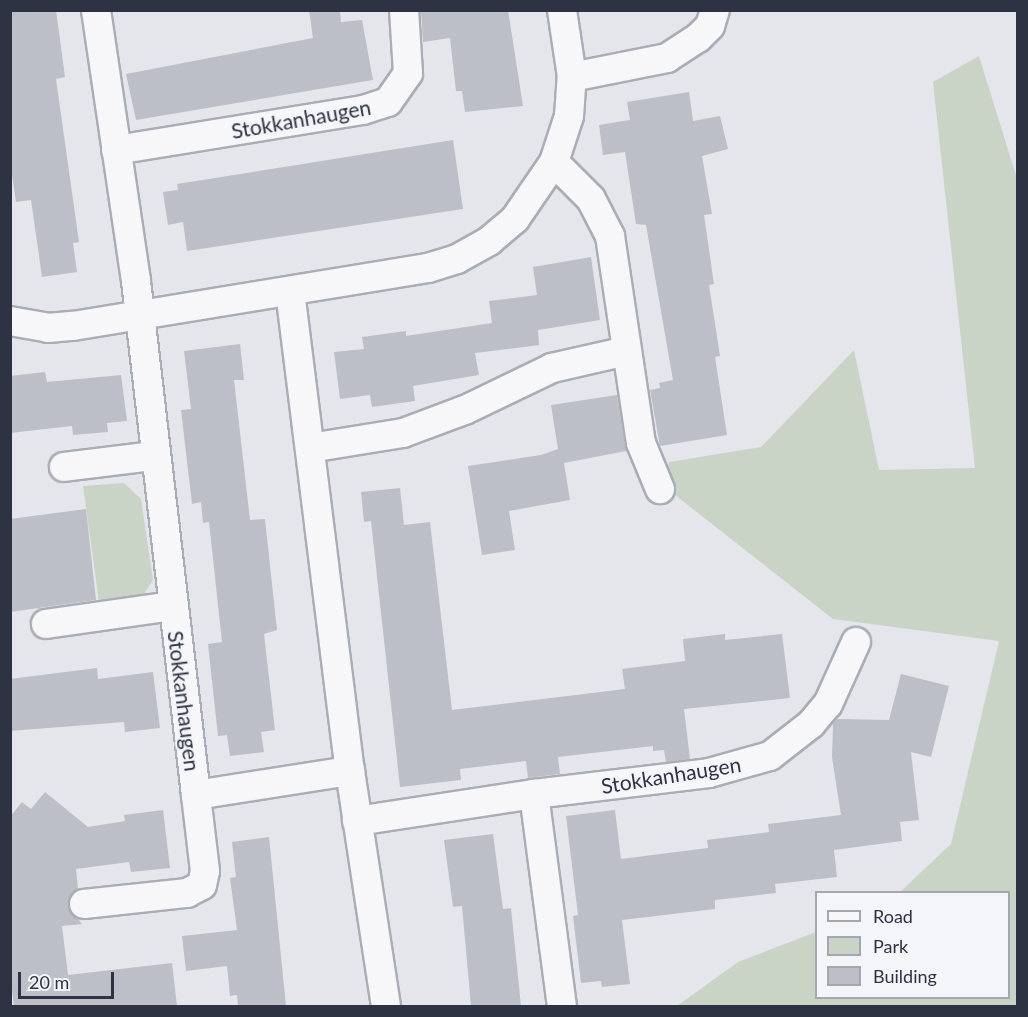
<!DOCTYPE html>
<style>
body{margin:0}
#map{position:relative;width:1028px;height:1017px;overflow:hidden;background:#e4e6eb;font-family:Lato,sans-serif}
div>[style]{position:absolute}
.green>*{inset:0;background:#c9d4c6}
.building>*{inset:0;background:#bcbfc7}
.roads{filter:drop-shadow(2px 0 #a9adb5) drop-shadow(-2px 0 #a9adb5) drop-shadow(0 2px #a9adb5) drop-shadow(0 -2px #a9adb5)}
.minor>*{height:28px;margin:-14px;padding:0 14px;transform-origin:14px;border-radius:14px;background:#f7f7f9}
span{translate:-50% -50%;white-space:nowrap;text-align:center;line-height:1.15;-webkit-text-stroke:4.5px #f4f5f8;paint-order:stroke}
.street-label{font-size:21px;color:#2d3342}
.frame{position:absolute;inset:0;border:12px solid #2d3342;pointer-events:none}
.legend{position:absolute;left:815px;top:891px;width:195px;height:108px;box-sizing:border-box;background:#f4f5f8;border:2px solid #a4a7af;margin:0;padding:8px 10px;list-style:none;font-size:18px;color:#2d3342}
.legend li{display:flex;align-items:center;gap:12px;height:30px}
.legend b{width:30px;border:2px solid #a4a7af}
.scale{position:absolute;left:18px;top:972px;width:96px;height:27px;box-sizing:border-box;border:3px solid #2d3342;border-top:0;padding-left:8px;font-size:18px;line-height:21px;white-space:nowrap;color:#2d3342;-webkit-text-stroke:4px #f4f5f8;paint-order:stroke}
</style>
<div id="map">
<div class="green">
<div style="clip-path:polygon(979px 56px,1018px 182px,1017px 1006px,677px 1006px,738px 962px,816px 932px,816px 998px,1008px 998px,1008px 892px,900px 892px,951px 844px,999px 641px,833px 619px,666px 488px,669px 462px,761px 447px,854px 350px,879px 470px,975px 468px,933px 82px)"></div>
<div style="clip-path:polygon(124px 483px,141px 499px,153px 580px,142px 597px,99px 602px,83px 486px)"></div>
</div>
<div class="building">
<div style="clip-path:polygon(10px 10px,56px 10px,65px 77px,56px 79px,79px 242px,73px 243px,77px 272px,42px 277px,31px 200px,16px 202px,10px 161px)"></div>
<div style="clip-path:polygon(309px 10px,340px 10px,341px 22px,362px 20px,373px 80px,136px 120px,126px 74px,313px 38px)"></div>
<div style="clip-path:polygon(421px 10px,508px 10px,523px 106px,465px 112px,462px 91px,456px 91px,450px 38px,423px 42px)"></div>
<div style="clip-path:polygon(689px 92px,693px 121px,720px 116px,728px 149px,702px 156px,712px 214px,704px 215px,714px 284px,709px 285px,720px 356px,715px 357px,727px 435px,660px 446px,650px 390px,660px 388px,659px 383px,673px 380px,646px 225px,636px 224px,625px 152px,603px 155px,599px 125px,630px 120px,627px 102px)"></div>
<div style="clip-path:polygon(453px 140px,463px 209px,187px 251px,183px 222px,168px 225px,163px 192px,178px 190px,177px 184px)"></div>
<div style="clip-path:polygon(591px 257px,600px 320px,538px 330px,539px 345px,475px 353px,479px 375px,413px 386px,415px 401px,372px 407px,370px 395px,340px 399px,334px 352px,364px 349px,362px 337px,406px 331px,406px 336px,492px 323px,489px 301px,537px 295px,533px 267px)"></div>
<div style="clip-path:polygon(240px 344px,244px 380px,234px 380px,250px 520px,265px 519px,277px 630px,264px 634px,275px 730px,261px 732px,264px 752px,230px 756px,227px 735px,218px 736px,208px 644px,222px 642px,209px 522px,203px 523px,201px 502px,192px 504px,181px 410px,191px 409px,184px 351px)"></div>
<div style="clip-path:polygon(45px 372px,47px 382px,121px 375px,127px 421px,107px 423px,108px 432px,73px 435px,72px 426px,10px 433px,10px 376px)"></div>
<div style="clip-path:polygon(617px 395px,626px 451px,564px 463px,570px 500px,509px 511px,515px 550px,482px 555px,468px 466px,541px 455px,558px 449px,551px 405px)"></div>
<div style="clip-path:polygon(400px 488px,404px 525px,430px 522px,452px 710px,625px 689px,622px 669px,685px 661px,683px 639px,725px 634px,725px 640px,782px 634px,790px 698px,684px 709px,690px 759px,666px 762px,664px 750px,653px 751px,653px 746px,558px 757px,560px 774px,528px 778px,526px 761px,460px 769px,461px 780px,400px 787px,371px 521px,364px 522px,361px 492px)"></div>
<div style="clip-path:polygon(86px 509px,96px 600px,10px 612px,10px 519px)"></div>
<div style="clip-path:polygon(97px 668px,98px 679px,153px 672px,160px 728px,125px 732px,124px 722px,10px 731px,10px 679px)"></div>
<div style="clip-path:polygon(901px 674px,949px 686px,931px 757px,911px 752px,919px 820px,900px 822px,902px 841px,834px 850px,837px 877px,775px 884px,776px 893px,715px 900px,715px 909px,622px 920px,630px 984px,602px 987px,601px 981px,581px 983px,573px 916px,578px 915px,566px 816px,615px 810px,621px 859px,708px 848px,707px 840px,769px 832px,768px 824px,841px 815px,832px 757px,833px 724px,837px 719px,889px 720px)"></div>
<div style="clip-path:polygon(45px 792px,88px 827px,125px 821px,124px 815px,163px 810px,170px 868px,131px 872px,129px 862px,76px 869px,78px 889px,69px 897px,68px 906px,82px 924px,62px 926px,68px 975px,172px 963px,177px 1006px,14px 1006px,10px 974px,10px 817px,22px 802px,31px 809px)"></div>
<div style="clip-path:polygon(493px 834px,503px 909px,511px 908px,521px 1006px,471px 1006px,462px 906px,453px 907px,444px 840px)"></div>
<div style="clip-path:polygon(269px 837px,286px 1006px,238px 1006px,237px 995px,230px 996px,227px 966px,186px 971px,182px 936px,237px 930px,230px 878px,236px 877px,232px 842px)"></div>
</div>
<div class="roads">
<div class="minor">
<div style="left:96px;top:10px;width:274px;rotate:81.6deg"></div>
<div style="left:136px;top:281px;width:517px;rotate:83.34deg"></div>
<div style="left:572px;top:77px;width:97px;rotate:-11.3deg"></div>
<div style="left:667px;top:58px;width:37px;rotate:-33deg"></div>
<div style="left:698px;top:38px;width:17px;rotate:-45deg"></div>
<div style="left:710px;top:26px;width:17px;rotate:-73deg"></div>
<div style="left:116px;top:150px;width:250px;rotate:-9.2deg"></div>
<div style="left:363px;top:110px;width:26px;rotate:-18deg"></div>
<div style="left:388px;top:102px;width:35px;rotate:-55deg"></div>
<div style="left:408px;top:73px;width:63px;rotate:-93.6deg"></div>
<div style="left:554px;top:162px;width:52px;rotate:45deg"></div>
<div style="left:591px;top:199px;width:42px;rotate:62.8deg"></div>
<div style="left:610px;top:236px;width:209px;rotate:81.5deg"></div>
<div style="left:641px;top:443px;width:50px;rotate:67.6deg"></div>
<div style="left:290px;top:291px;width:484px;rotate:82.9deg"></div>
<div style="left:350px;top:771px;width:238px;rotate:81.3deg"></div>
<div style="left:10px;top:321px;width:39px;rotate:10deg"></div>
<div style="left:48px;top:328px;width:25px;rotate:-5deg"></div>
<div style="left:73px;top:326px;width:360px;rotate:-9.3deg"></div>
<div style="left:428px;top:268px;width:30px;rotate:-17deg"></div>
<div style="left:457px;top:259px;width:37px;rotate:-29deg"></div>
<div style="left:489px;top:241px;width:34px;rotate:-40deg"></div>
<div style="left:515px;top:219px;width:69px;rotate:-55.6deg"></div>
<div style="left:554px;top:162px;width:48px;rotate:-71.9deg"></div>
<div style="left:569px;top:116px;width:39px;rotate:-86deg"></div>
<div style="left:572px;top:77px;width:68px;rotate:-98.5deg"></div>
<div style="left:310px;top:448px;width:94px;rotate:-9.2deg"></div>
<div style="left:403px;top:433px;width:66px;rotate:-20.4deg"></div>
<div style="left:465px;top:410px;width:97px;rotate:-25.8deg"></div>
<div style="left:552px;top:368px;width:77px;rotate:-12.8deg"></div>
<div style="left:64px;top:467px;width:91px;rotate:-7deg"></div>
<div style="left:46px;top:624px;width:127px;rotate:-8.1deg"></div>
<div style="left:534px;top:794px;width:176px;rotate:-6.8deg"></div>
<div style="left:709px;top:773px;width:63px;rotate:-15.6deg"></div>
<div style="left:770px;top:756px;width:52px;rotate:-38deg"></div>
<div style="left:811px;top:724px;width:26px;rotate:-50deg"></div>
<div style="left:828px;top:704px;width:68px;rotate:-65.7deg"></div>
<div style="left:357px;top:821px;width:179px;rotate:-8.7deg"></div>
<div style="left:534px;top:794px;width:214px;rotate:82.5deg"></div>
<div style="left:84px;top:904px;width:104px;rotate:-6.1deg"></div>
<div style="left:187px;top:893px;width:17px;rotate:-28deg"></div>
<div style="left:202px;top:885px;width:14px;rotate:-78deg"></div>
<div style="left:205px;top:871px;width:77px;rotate:-96.8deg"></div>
<div style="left:196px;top:795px;width:156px;rotate:-8.9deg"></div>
</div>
</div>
<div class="street-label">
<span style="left:301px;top:119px;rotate:-10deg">Stokkanhaugen</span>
<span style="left:184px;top:701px;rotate:83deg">Stokkanhaugen</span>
<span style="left:671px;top:775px;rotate:-9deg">Stokkanhaugen</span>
</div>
<div class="frame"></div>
<ul class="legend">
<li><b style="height:8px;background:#f7f7f9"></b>Road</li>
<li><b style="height:16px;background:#c9d4c6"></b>Park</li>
<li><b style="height:16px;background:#bcbfc7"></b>Building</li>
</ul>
<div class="scale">20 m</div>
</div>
